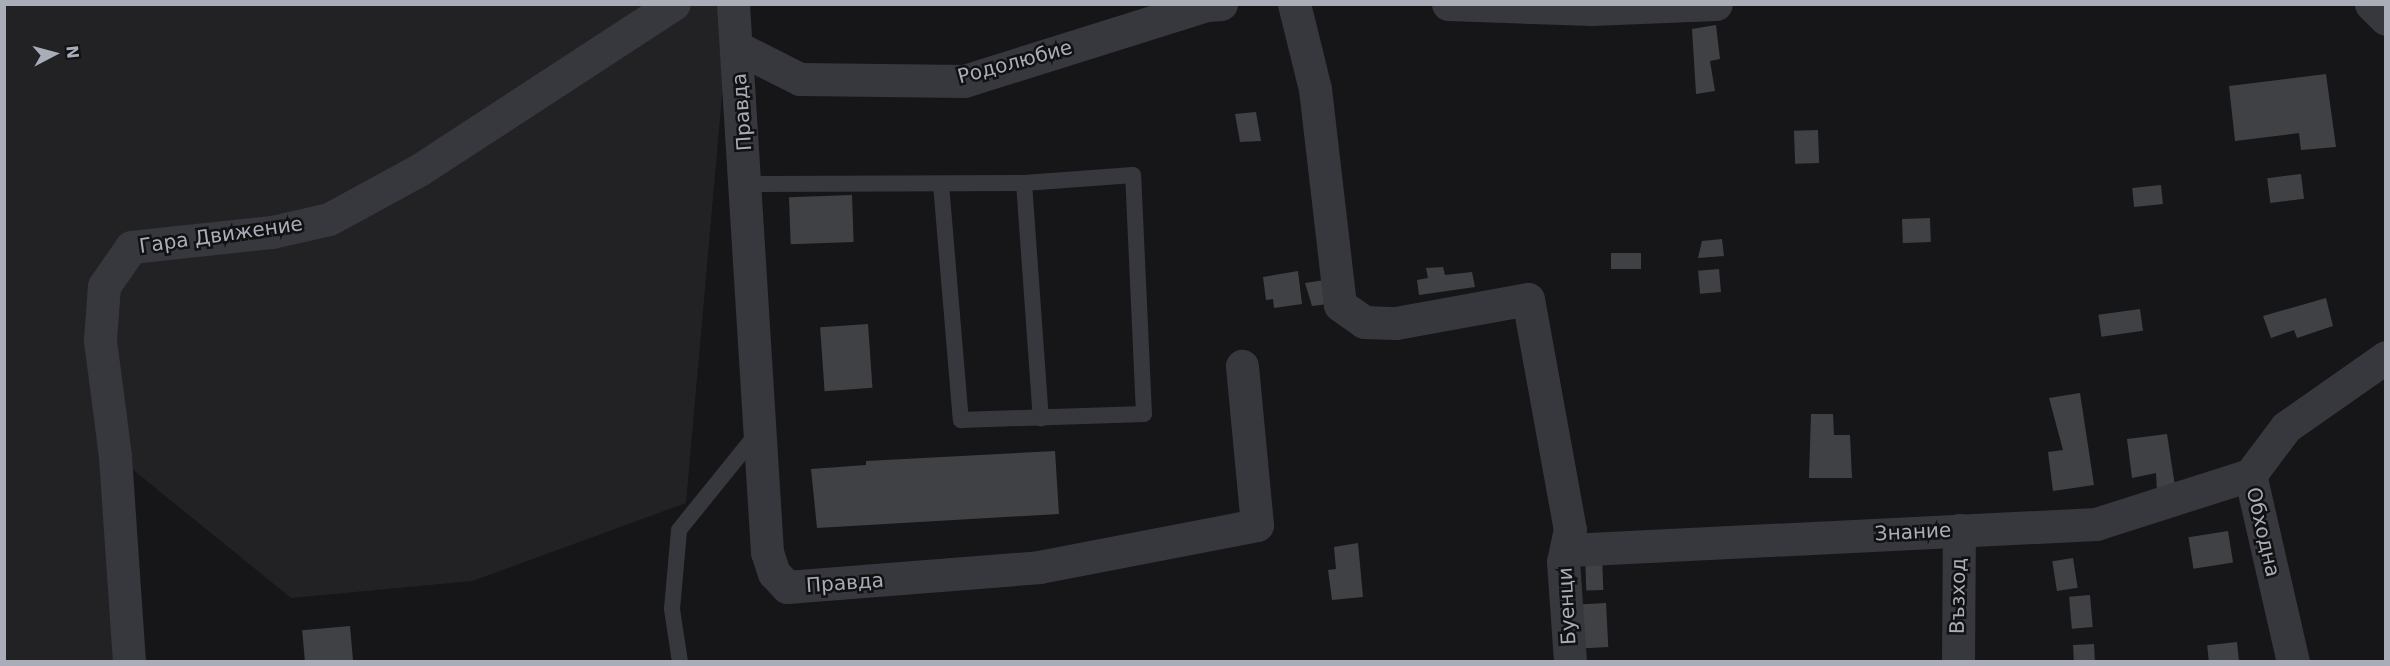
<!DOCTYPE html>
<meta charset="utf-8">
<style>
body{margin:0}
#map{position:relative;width:2390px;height:666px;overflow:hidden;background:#161618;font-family:"DejaVu Sans",sans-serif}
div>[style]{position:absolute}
.built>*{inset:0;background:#222225}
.building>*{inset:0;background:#404145;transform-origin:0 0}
.lane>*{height:16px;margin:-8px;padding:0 8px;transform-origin:8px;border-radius:8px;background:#37383d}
.street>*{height:33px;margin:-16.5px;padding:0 16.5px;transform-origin:16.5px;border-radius:16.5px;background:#37383d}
span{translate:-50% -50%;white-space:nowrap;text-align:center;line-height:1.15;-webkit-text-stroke:5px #111113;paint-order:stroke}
.street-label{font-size:20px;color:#a8adb8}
.frame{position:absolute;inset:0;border:6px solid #a8adb8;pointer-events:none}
.north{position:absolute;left:24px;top:24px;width:60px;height:60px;-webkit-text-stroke:4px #111113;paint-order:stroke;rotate:84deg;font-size:16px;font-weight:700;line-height:24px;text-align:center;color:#a8adb8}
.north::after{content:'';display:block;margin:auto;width:21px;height:27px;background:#a8adb8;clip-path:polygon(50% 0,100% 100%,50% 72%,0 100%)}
</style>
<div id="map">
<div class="built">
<div style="clip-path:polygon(4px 5px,730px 5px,686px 503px,472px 581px,291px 598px,116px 456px,128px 661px,5px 661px)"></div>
</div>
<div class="building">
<div style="clip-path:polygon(1716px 25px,1720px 59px,1710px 61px,1715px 91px,1696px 94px,1692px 29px)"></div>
<div style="clip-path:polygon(2326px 74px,2336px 147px,2301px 150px,2299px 133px,2235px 141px,2229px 86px)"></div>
<div style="clip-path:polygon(1256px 112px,1261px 141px,1240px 142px,1235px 114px)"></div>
<div style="left:1818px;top:130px;width:33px;height:24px;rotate:88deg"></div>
<div style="left:2301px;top:174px;width:25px;height:34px;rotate:83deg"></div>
<div style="left:2161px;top:185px;width:19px;height:29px;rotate:84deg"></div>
<div style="left:852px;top:195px;width:47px;height:63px;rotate:88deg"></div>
<div style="left:1930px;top:218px;width:24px;height:28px;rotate:88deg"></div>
<div style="clip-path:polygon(1722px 239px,1724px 256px,1698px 258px,1702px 241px)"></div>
<div style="left:1641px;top:253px;width:16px;height:30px;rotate:90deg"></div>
<div style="clip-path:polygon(1443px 267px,1445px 275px,1472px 272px,1475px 287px,1419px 295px,1417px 280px,1428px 278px,1426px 268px)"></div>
<div style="left:1719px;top:269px;width:23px;height:21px;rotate:85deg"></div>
<div style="clip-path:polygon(1298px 271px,1302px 304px,1274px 308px,1273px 299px,1266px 300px,1263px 277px)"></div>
<div style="clip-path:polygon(1325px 280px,1328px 304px,1312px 306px,1305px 283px)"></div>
<div style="clip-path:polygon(2326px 298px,2333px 326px,2297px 338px,2294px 330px,2271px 338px,2263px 316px)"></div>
<div style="left:2140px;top:309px;width:22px;height:42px;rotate:82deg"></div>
<div style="left:868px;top:324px;width:64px;height:48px;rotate:86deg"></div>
<div style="clip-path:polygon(2080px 393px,2094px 485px,2053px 491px,2048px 452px,2063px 450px,2049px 398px)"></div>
<div style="clip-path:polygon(1811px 414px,1833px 414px,1834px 435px,1850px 435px,1852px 478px,1809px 478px)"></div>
<div style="clip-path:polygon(2167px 434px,2175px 486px,2157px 492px,2156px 473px,2132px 478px,2127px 439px)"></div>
<div style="clip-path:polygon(1055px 451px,1059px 514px,817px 528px,811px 469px,866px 465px,866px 461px)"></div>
<div style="left:2228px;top:531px;width:32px;height:40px;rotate:81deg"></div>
<div style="clip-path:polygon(1358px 543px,1363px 597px,1332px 600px,1328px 570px,1336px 569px,1334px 547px)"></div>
<div style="left:1602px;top:553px;width:37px;height:17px;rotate:88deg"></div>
<div style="left:2073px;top:558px;width:30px;height:21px;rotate:81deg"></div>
<div style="left:2090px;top:595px;width:32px;height:21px;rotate:85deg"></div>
<div style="left:1606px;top:603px;width:44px;height:28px;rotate:87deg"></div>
<div style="left:350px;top:626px;width:36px;height:48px;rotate:85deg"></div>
<div style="left:2237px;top:642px;width:20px;height:30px;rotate:84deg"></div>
<div style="left:2094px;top:644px;width:18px;height:21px;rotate:87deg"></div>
</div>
<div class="lane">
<div style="left:747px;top:184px;width:277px;rotate:-0.2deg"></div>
<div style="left:1024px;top:183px;width:236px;rotate:85.9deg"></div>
<div style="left:941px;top:184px;width:237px;rotate:85.2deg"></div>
<div style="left:961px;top:420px;width:183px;rotate:-1.9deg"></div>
<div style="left:1144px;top:414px;width:239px;rotate:-92.6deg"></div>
<div style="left:1133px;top:175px;width:109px;rotate:175.8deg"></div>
<div style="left:680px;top:662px;width:54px;rotate:-98.6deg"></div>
<div style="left:672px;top:609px;width:79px;rotate:-84.9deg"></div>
<div style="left:679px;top:530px;width:126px;rotate:-51.1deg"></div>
</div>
<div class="street">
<div style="left:733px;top:4px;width:549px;rotate:86.45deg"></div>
<div style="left:767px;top:552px;width:22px;rotate:72deg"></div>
<div style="left:774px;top:573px;width:19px;rotate:47deg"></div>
<div style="left:787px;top:587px;width:253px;rotate:-4.5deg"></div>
<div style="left:1039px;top:567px;width:222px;rotate:-10.9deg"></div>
<div style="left:1257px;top:525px;width:160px;rotate:-95.4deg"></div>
<div style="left:1294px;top:4px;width:88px;rotate:76.1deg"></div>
<div style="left:1315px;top:89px;width:217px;rotate:83.4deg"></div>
<div style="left:1340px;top:305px;width:29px;rotate:35deg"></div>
<div style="left:1364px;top:322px;width:32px;rotate:2deg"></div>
<div style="left:1396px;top:323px;width:134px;rotate:-10.3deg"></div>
<div style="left:1528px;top:299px;width:234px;rotate:79.7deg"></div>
<div style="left:1570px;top:529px;width:33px;rotate:102deg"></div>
<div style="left:1563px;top:561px;width:101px;rotate:86deg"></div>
<div style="left:1448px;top:4px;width:143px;rotate:2deg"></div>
<div style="left:1591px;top:9px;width:125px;rotate:-2.3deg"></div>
<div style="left:2371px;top:4px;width:21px;rotate:45deg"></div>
<div style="left:738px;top:48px;width:69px;rotate:26.6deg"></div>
<div style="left:800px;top:79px;width:164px;rotate:0.7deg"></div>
<div style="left:964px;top:81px;width:255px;rotate:-17.4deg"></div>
<div style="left:1207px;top:5px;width:14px;rotate:-4deg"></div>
<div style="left:1568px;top:550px;width:529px;rotate:-2.82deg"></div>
<div style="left:2096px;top:524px;width:162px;rotate:-17.7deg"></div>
<div style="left:129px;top:662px;width:206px;rotate:-93.9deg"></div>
<div style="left:115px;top:456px;width:117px;rotate:-97.4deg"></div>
<div style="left:100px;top:340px;width:54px;rotate:-85.8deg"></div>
<div style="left:104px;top:286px;width:47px;rotate:-55.3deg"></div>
<div style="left:131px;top:247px;width:142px;rotate:-6.1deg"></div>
<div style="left:272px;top:232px;width:58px;rotate:-12.8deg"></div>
<div style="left:329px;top:219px;width:102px;rotate:-28.6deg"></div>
<div style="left:419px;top:170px;width:304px;rotate:-33.1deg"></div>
<div style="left:1958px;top:662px;width:132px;rotate:-89.6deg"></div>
<div style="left:2293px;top:662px;width:192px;rotate:-102.9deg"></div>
<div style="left:2250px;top:475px;width:60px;rotate:-53.1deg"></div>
<div style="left:2286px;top:427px;width:122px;rotate:-35deg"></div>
</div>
<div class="street-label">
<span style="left:1015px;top:62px;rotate:-15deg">Родолюбие</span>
<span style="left:742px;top:112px;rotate:-94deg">Правда</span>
<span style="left:221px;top:235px;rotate:-8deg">Гара Движение</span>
<span style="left:1913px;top:532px;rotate:-3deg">Знание</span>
<span style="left:2263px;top:532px;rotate:77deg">Обходна</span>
<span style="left:845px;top:583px;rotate:-4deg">Правда</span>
<span style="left:1958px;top:596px;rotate:-89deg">Възход</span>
<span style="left:1567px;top:606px;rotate:-93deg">Буенци</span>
</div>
<div class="frame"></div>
<div class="north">N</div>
</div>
